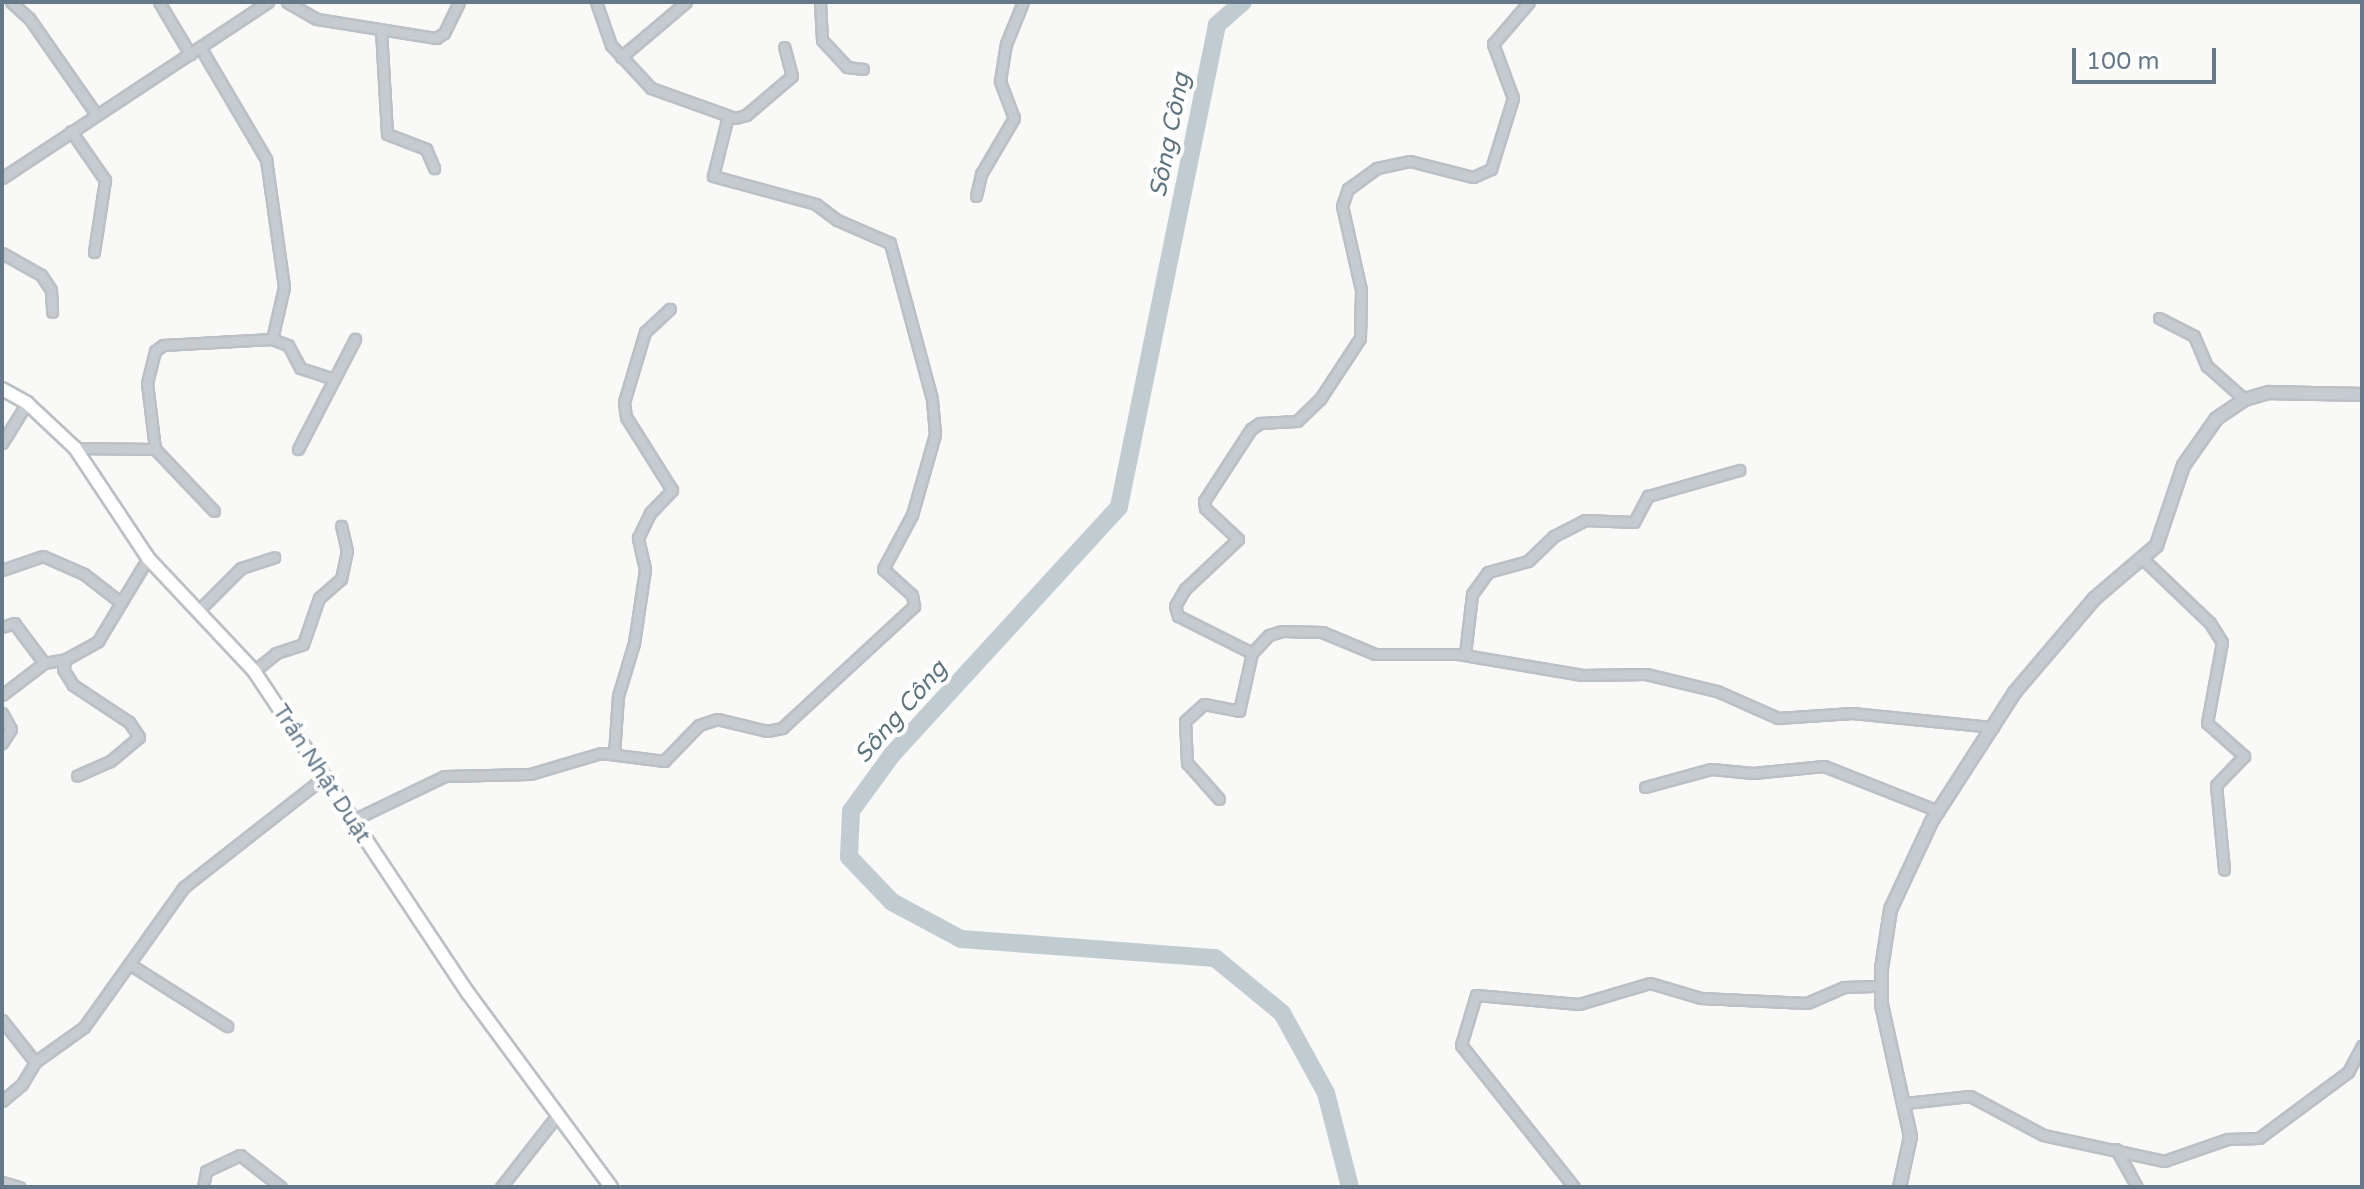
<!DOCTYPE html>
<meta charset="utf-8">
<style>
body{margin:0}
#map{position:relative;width:2364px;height:1189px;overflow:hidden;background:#f9f9f7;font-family:"Varela Round",sans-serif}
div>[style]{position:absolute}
.river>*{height:18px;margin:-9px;padding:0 9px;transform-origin:9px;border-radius:9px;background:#c1ccd1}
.roads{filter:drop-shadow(2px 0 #bbc0c5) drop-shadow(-2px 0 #bbc0c5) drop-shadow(0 2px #bbc0c5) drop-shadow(0 -2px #bbc0c5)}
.minor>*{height:9px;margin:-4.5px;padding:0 4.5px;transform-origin:4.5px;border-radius:4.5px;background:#c6cbcf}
.tertiary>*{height:11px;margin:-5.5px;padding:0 5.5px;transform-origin:5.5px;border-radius:5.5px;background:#c6cbcf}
.secondary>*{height:12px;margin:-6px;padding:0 6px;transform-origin:6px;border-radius:6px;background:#fff}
span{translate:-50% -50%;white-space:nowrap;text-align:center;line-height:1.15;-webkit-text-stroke:8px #fff;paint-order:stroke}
.street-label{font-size:22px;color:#65798b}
.water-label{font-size:24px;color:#5c747e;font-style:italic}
.frame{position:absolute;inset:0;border:4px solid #65798b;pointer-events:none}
.scale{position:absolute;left:2072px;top:48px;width:144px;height:36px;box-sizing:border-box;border:4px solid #65798b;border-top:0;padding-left:10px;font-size:24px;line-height:28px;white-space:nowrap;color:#65798b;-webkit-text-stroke:6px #fff;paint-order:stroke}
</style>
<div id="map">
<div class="river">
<div style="left:1243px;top:2px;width:35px;rotate:139deg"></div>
<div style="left:1217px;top:25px;width:492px;rotate:101.5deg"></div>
<div style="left:1119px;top:507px;width:338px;rotate:132.5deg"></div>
<div style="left:891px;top:756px;width:68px;rotate:126deg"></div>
<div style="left:851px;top:811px;width:46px;rotate:92.5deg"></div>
<div style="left:849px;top:857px;width:62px;rotate:46.3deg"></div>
<div style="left:892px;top:902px;width:78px;rotate:28.2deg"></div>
<div style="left:961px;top:939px;width:255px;rotate:4.3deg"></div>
<div style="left:1215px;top:958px;width:87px;rotate:39.4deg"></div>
<div style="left:1282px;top:1013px;width:91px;rotate:61.2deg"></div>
<div style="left:1326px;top:1093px;width:97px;rotate:75.7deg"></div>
</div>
<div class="roads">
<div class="minor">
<div style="left:11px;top:2px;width:24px;rotate:42deg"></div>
<div style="left:29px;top:18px;width:117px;rotate:55.1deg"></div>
<div style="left:159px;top:2px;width:61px;rotate:59.2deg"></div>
<div style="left:287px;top:2px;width:34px;rotate:30deg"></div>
<div style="left:317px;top:19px;width:121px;rotate:9.1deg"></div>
<div style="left:436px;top:38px;width:9px;rotate:-32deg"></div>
<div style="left:444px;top:33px;width:34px;rotate:-64deg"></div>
<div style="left:596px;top:2px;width:46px;rotate:70.8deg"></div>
<div style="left:611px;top:45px;width:59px;rotate:47.1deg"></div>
<div style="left:651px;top:88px;width:89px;rotate:19.7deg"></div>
<div style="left:735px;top:118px;width:11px;rotate:-15deg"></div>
<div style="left:746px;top:115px;width:60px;rotate:-40.3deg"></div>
<div style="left:792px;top:76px;width:30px;rotate:-105deg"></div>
<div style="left:820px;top:2px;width:38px;rotate:87deg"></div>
<div style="left:822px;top:40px;width:37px;rotate:47deg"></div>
<div style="left:847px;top:67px;width:16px;rotate:7deg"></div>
<div style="left:381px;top:30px;width:104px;rotate:86.7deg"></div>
<div style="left:387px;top:134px;width:42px;rotate:21deg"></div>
<div style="left:426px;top:149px;width:21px;rotate:67deg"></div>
<div style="left:200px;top:47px;width:130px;rotate:59.5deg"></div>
<div style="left:266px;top:159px;width:129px;rotate:82deg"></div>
<div style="left:284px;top:287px;width:53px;rotate:103deg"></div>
<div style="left:621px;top:57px;width:85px;rotate:-40.2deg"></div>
<div style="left:71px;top:131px;width:60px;rotate:55.2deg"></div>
<div style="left:105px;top:180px;width:73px;rotate:98.7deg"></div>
<div style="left:2px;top:178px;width:319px;rotate:-33.5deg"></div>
<div style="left:976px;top:196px;width:23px;rotate:-77deg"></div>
<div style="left:981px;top:174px;width:65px;rotate:-59.5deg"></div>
<div style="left:1014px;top:118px;width:40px;rotate:-111deg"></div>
<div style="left:1000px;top:81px;width:37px;rotate:-81deg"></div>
<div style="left:1006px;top:44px;width:45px;rotate:-68deg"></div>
<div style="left:2px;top:253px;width:45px;rotate:29.4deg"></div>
<div style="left:41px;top:275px;width:18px;rotate:56deg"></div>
<div style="left:51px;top:290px;width:22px;rotate:87deg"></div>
<div style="left:2159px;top:318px;width:39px;rotate:27deg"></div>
<div style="left:2194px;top:336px;width:33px;rotate:67deg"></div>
<div style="left:2207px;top:366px;width:50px;rotate:41.7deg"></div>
<div style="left:2px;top:443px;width:47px;rotate:-58deg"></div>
<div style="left:75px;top:448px;width:80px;rotate:0.7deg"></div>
<div style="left:298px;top:449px;width:124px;rotate:-62.6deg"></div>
<div style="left:214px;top:511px;width:86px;rotate:-133.6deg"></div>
<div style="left:155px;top:449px;width:66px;rotate:-96.9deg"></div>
<div style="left:147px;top:383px;width:33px;rotate:-76deg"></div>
<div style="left:155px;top:351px;width:10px;rotate:-37deg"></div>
<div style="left:163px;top:345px;width:109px;rotate:-3.2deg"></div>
<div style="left:272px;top:339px;width:17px;rotate:21deg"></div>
<div style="left:288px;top:345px;width:26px;rotate:62deg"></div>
<div style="left:300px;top:368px;width:35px;rotate:18deg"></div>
<div style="left:2143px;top:559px;width:93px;rotate:43.7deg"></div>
<div style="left:2210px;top:623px;width:22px;rotate:58deg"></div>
<div style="left:2222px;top:642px;width:82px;rotate:100.5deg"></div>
<div style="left:2207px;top:723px;width:50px;rotate:41.7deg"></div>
<div style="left:2244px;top:756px;width:40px;rotate:134deg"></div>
<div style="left:2216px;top:785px;width:85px;rotate:84.6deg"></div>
<div style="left:2px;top:570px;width:43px;rotate:-18.9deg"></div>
<div style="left:43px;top:556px;width:45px;rotate:23.7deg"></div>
<div style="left:84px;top:574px;width:46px;rotate:37.9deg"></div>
<div style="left:197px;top:612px;width:62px;rotate:-45deg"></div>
<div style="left:241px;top:568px;width:35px;rotate:-18deg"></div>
<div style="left:2px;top:627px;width:13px;rotate:-18deg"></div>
<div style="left:14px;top:623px;width:50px;rotate:53.1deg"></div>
<div style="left:1252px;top:653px;width:83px;rotate:-153.4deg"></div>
<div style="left:1178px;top:616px;width:10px;rotate:-107deg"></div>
<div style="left:1175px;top:606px;width:20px;rotate:-60deg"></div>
<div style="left:1185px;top:589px;width:73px;rotate:-43.3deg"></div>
<div style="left:1238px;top:539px;width:45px;rotate:-136.8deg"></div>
<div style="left:1205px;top:508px;width:7px;rotate:-98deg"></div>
<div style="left:1204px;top:501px;width:86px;rotate:-56.9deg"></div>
<div style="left:1251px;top:429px;width:11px;rotate:-34deg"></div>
<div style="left:1260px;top:423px;width:37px;rotate:-3deg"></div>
<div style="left:1297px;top:421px;width:32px;rotate:-44deg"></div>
<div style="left:1320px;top:399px;width:73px;rotate:-56.7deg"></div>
<div style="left:1360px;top:338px;width:48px;rotate:-88.8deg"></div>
<div style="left:1361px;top:290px;width:86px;rotate:-102.7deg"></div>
<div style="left:1342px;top:206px;width:18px;rotate:-71deg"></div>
<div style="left:1348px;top:189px;width:36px;rotate:-36deg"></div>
<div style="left:1377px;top:168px;width:34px;rotate:-12deg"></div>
<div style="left:1410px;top:161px;width:65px;rotate:14.3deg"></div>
<div style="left:1473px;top:177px;width:20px;rotate:-24deg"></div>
<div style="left:1491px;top:169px;width:74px;rotate:-72.8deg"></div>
<div style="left:1513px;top:98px;width:58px;rotate:-110.3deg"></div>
<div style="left:1493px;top:44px;width:55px;rotate:-49.4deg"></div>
<div style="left:1465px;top:654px;width:60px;rotate:-83.3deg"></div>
<div style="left:1472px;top:594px;width:27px;rotate:-54deg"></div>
<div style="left:1488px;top:572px;width:41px;rotate:-15.4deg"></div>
<div style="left:1528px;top:561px;width:36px;rotate:-44deg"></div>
<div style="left:1554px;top:536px;width:35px;rotate:-27deg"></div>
<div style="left:1585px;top:520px;width:49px;rotate:2.3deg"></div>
<div style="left:1634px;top:522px;width:30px;rotate:-62deg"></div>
<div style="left:1648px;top:496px;width:95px;rotate:-15.9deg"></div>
<div style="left:66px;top:659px;width:10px;rotate:107deg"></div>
<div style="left:63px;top:669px;width:19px;rotate:58deg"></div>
<div style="left:73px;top:685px;width:67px;rotate:33.5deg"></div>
<div style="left:129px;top:722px;width:18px;rotate:56deg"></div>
<div style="left:139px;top:737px;width:38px;rotate:140deg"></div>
<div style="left:110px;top:761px;width:36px;rotate:156deg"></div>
<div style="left:254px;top:671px;width:28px;rotate:-39deg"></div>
<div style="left:276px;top:653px;width:28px;rotate:-18deg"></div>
<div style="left:303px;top:644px;width:49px;rotate:-70.8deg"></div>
<div style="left:319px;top:598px;width:29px;rotate:-41deg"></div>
<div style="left:341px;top:579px;width:29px;rotate:-78deg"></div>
<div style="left:347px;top:551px;width:26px;rotate:-103deg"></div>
<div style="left:2px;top:695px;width:53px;rotate:-37.3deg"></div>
<div style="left:44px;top:663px;width:22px;rotate:-10deg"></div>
<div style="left:66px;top:659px;width:37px;rotate:-29deg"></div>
<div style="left:98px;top:641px;width:97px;rotate:-58.9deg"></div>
<div style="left:2px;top:713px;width:18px;rotate:61deg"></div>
<div style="left:11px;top:729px;width:17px;rotate:123deg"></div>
<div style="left:614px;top:754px;width:58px;rotate:-86.1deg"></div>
<div style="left:618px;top:696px;width:55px;rotate:-73.2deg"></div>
<div style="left:634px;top:643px;width:75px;rotate:-81.5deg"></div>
<div style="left:645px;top:569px;width:32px;rotate:-103deg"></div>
<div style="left:638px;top:538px;width:28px;rotate:-64deg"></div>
<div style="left:650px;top:513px;width:32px;rotate:-46deg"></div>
<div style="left:672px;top:490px;width:86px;rotate:-122.2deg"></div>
<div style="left:626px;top:417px;width:15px;rotate:-98deg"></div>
<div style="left:624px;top:402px;width:73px;rotate:-73.3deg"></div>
<div style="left:645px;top:332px;width:34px;rotate:-43deg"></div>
<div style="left:1645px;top:787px;width:68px;rotate:-15.3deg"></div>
<div style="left:1711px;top:769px;width:42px;rotate:5.4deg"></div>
<div style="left:1753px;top:773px;width:71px;rotate:-5.6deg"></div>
<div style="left:1824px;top:766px;width:123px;rotate:21.5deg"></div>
<div style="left:1219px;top:799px;width:48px;rotate:-131.6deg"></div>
<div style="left:1187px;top:763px;width:42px;rotate:-92.7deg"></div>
<div style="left:1185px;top:721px;width:25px;rotate:-42deg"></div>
<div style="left:1204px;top:704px;width:36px;rotate:11deg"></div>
<div style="left:1239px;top:711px;width:59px;rotate:-77.4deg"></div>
<div style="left:1252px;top:653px;width:25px;rotate:-47deg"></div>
<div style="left:1269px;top:635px;width:14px;rotate:-17deg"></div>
<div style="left:1282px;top:631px;width:40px;rotate:1.4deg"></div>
<div style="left:1322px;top:632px;width:57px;rotate:22.5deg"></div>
<div style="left:1375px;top:654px;width:83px"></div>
<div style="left:1458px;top:654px;width:126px;rotate:9.6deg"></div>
<div style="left:1582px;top:675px;width:64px;rotate:-0.9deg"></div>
<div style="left:1646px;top:674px;width:73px;rotate:13.5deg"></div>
<div style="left:1717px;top:691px;width:67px;rotate:23.9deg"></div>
<div style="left:1778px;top:718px;width:74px;rotate:-3.9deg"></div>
<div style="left:1852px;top:713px;width:142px;rotate:5.7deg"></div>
<div style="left:353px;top:820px;width:102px;rotate:-25.6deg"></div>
<div style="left:445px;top:776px;width:85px;rotate:-1.3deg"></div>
<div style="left:530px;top:774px;width:74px;rotate:-16.5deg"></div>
<div style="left:601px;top:753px;width:64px;rotate:7.2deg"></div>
<div style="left:664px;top:761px;width:50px;rotate:-45.8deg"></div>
<div style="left:699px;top:725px;width:19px;rotate:-18deg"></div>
<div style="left:717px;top:719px;width:51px;rotate:13.5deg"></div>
<div style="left:767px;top:731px;width:15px;rotate:-11deg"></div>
<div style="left:782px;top:728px;width:180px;rotate:-42.7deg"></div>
<div style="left:914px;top:606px;width:11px;rotate:-100deg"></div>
<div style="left:912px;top:595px;width:39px;rotate:-138deg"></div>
<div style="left:883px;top:569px;width:61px;rotate:-61.8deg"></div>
<div style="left:912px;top:515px;width:84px;rotate:-74.1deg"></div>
<div style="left:935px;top:434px;width:35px;rotate:-95deg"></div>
<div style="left:932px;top:399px;width:162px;rotate:-105.1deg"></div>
<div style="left:890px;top:243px;width:58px;rotate:-156.5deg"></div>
<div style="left:837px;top:220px;width:26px;rotate:-143deg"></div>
<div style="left:816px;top:204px;width:107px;rotate:-164.8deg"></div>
<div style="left:713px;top:176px;width:62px;rotate:-76deg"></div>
<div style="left:131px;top:965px;width:114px;rotate:32.4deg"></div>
<div style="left:2px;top:1020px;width:53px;rotate:51.8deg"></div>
<div style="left:2px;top:1101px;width:26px;rotate:-40deg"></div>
<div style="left:22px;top:1084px;width:26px;rotate:-59deg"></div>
<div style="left:35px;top:1062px;width:60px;rotate:-35.5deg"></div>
<div style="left:84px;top:1027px;width:172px;rotate:-54.5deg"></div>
<div style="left:184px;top:887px;width:177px;rotate:-38.1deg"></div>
<div style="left:1906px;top:1103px;width:64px;rotate:-6.2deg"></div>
<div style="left:1970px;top:1096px;width:83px;rotate:28.1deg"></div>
<div style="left:2043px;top:1135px;width:124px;rotate:12.1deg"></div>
<div style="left:2164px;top:1161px;width:68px;rotate:-19deg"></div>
<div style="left:2228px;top:1139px;width:31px;rotate:-2deg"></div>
<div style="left:2259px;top:1138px;width:111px;rotate:-36.6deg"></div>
<div style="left:2348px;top:1072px;width:30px;rotate:-62deg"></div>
<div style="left:2116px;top:1149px;width:43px;rotate:61.1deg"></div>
<div style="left:2px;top:1182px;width:18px;rotate:16deg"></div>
<div style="left:203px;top:1187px;width:16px;rotate:-79deg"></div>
<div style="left:206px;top:1171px;width:38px;rotate:-25deg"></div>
<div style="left:240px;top:1155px;width:52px;rotate:38deg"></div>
<div style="left:501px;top:1187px;width:93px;rotate:-52deg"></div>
<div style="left:1574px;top:1187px;width:181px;rotate:-128.5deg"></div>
<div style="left:1461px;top:1045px;width:52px;rotate:-73.3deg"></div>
<div style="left:1476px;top:995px;width:103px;rotate:5deg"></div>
<div style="left:1579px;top:1004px;width:74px;rotate:-16.5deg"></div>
<div style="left:1650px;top:983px;width:53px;rotate:16.4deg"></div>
<div style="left:1701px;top:998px;width:106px;rotate:2.7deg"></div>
<div style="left:1807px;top:1003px;width:40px;rotate:-23.4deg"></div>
<div style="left:1844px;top:987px;width:37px;rotate:-2deg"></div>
</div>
<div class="tertiary">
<div style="left:1899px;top:1187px;width:52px;rotate:-77.8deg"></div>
<div style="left:1910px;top:1136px;width:135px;rotate:-102.4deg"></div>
<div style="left:1881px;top:1004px;width:36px;rotate:-90deg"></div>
<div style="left:1881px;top:968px;width:60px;rotate:-81.3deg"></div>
<div style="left:1890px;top:909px;width:97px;rotate:-65deg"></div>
<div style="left:1931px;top:821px;width:153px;rotate:-57.2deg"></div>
<div style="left:2014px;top:692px;width:123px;rotate:-49.6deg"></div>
<div style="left:2094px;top:598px;width:82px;rotate:-40.5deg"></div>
<div style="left:2156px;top:545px;width:84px;rotate:-71.4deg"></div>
<div style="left:2183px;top:465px;width:57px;rotate:-54.9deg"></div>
<div style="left:2216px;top:418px;width:34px;rotate:-34deg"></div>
<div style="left:2244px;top:399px;width:26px;rotate:-16deg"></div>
<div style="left:2269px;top:392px;width:93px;rotate:1.2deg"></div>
</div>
<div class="secondary">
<div style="left:2px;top:389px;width:29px;rotate:29deg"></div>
<div style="left:27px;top:403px;width:66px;rotate:43.2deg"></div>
<div style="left:75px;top:448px;width:132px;rotate:56.4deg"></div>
<div style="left:148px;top:558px;width:155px;rotate:46.8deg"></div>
<div style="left:254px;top:671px;width:387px;rotate:56.4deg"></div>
<div style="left:468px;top:993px;width:241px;rotate:53.6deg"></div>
</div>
</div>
<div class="street-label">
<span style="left:321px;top:774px;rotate:57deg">Trần Nhật Duật</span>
</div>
<div class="water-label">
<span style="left:1170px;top:135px;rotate:-79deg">Sông Công</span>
<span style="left:901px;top:712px;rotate:-49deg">Sông Công</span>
</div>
<div class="frame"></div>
<div class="scale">100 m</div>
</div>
